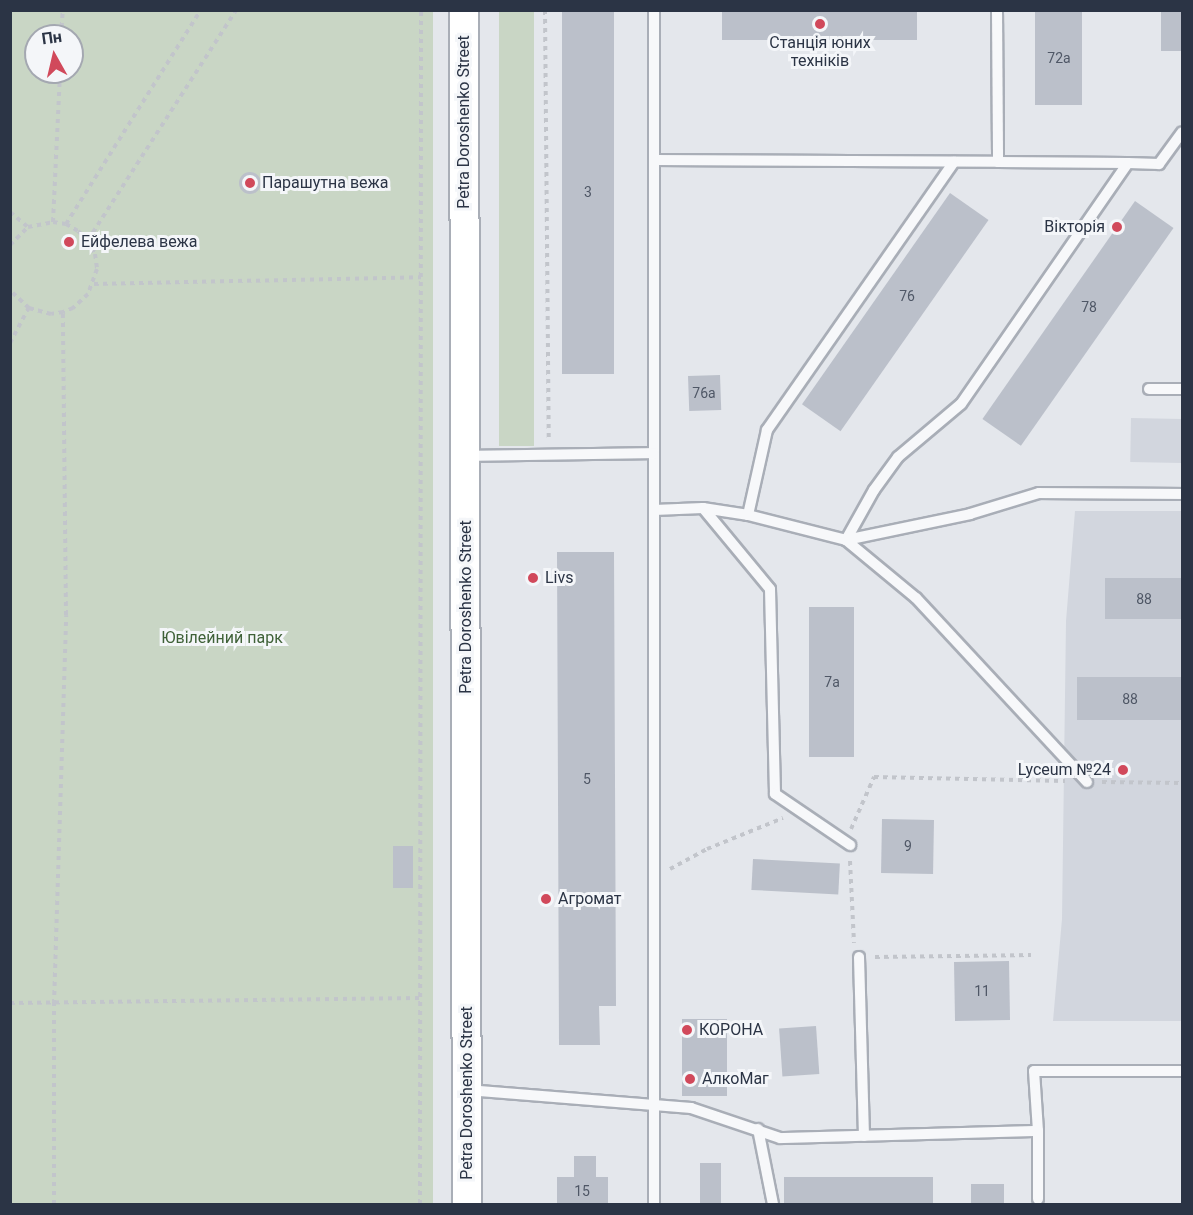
<!DOCTYPE html>
<meta charset="utf-8">
<style>
body{margin:0}
#map{position:relative;width:1193px;height:1215px;overflow:hidden;background:#e4e7ec;font-family:Roboto,sans-serif}
div>[style]{position:absolute}
.built>*{inset:0;background:#d2d6de;transform-origin:0 0}
.green>*{inset:0;background:#c9d6c5;transform-origin:0 0}
.building>*{inset:0;background:#bbc0ca;transform-origin:0 0}
.round{border-radius:50%}
.path>*{height:4px;margin-top:-2px;transform-origin:0;background:repeating-linear-gradient(90deg,#c2c5cb 0 4.5px,transparent 0 9px)}
.roads{filter:drop-shadow(2px 0 #a9aeb7) drop-shadow(-2px 0 #a9aeb7) drop-shadow(0 2px #a9aeb7) drop-shadow(0 -2px #a9aeb7)}
.lane>*{height:10px;margin:-5px;padding:0 5px;transform-origin:5px;border-radius:5px;background:#f7f8fa}
.secondary>*{height:28px;margin:-14px;padding:0 14px;transform-origin:14px;border-radius:14px;background:#fff}
.dots>*{width:16px;height:16px;translate:-50% -50%;box-sizing:border-box;border:3px solid #f4f6f9;border-radius:50%}
span{translate:-50% -50%;white-space:nowrap;text-align:center;line-height:1.15;-webkit-text-stroke:6px #f4f6f9;paint-order:stroke}
.number-label{font-size:14px;color:#4f5766}
.number-label span{-webkit-text-stroke-width:0}
.poi-label{font-size:16px;color:#2b3445}
.left{translate:0 -50%;text-align:left}
.right{translate:-100% -50%;text-align:right}
.street-label{font-size:16px;color:#2b3445}
.park-label{font-size:16px;color:#3f6138}
.frame{position:absolute;inset:0;border:12px solid #2b3445;pointer-events:none}
.north{position:absolute;left:24px;top:24px;width:60px;height:60px;box-sizing:border-box;background:#f4f6f9;border:2px solid #a4a8b1;border-radius:50%;rotate:352deg;font-size:16px;font-weight:700;line-height:24px;text-align:center;color:#2b3445}
.north::after{content:'';display:block;margin:auto;width:21px;height:27px;background:#d1495b;clip-path:polygon(50% 0,100% 100%,50% 72%,0 100%)}
</style>
<div id="map">
<div class="built">
<div style="left:1131px;top:418px;width:51px;height:44px;rotate:1deg"></div>
<div style="clip-path:polygon(1075px 511px,1182px 511px,1182px 1021px,1053px 1021px,1062px 919px,1066px 621px)"></div>
</div>
<div class="green">
<div style="clip-path:polygon(evenodd,10px 11px,433px 11px,433px 1204px,11px 1204px,10px 11px,36px 36px,72px 36px,72px 72px,36px 72px,36px 36px)"></div>
<div style="left:499px;top:11px;width:35px;height:435px"></div>
</div>
<div class="building">
<div style="left:562px;top:10px;width:52px;height:364px"></div>
<div style="left:722px;top:10px;width:195px;height:30px"></div>
<div style="left:1035px;top:10px;width:47px;height:95px"></div>
<div style="left:1161px;top:10px;width:21px;height:41px"></div>
<div class="round" style="left:239px;top:172px;width:22px;height:22px"></div>
<div style="left:950px;top:193px;width:47px;height:258px;rotate:35deg"></div>
<div style="left:1135px;top:201px;width:47px;height:266px;rotate:35deg"></div>
<div style="left:720px;top:375px;width:35px;height:32px;rotate:88deg"></div>
<div style="clip-path:polygon(557px 552px,614px 552px,616px 1006px,599px 1006px,600px 1045px,559px 1045px)"></div>
<div style="left:1105px;top:578px;width:77px;height:41px"></div>
<div style="left:809px;top:607px;width:45px;height:150px"></div>
<div style="left:1077px;top:677px;width:105px;height:43px"></div>
<div style="left:882px;top:819px;width:52px;height:54px;rotate:1deg"></div>
<div style="left:393px;top:846px;width:20px;height:42px"></div>
<div style="left:753px;top:859px;width:87px;height:31px;rotate:3deg"></div>
<div style="left:1009px;top:961px;width:59px;height:55px;rotate:89deg"></div>
<div style="left:682px;top:1019px;width:45px;height:77px"></div>
<div style="left:816px;top:1026px;width:48px;height:37px;rotate:86deg"></div>
<div style="clip-path:polygon(574px 1156px,596px 1156px,596px 1177px,608px 1177px,608px 1204px,557px 1204px,557px 1177px,574px 1177px)"></div>
<div style="left:700px;top:1163px;width:21px;height:41px"></div>
<div style="left:933px;top:1177px;width:27px;height:149px;rotate:90deg"></div>
<div style="left:971px;top:1184px;width:33px;height:20px"></div>
</div>
<div class="path">
<div style="left:545px;top:10px;width:429px;rotate:89.5deg"></div>
<div style="left:61px;top:36px;width:26px;rotate:-86deg"></div>
<div style="left:10px;top:212px;width:23px;rotate:40deg"></div>
<div style="left:53px;top:222px;width:150px;rotate:-87.3deg"></div>
<div style="left:66px;top:224px;width:253px;rotate:-57.8deg"></div>
<div style="left:88px;top:240px;width:274px;rotate:-57.2deg"></div>
<div style="left:10px;top:245px;width:25px;rotate:-45deg"></div>
<div style="left:28px;top:227px;width:25px;rotate:-11deg"></div>
<div style="left:53px;top:222px;width:13px;rotate:9deg"></div>
<div style="left:66px;top:224px;width:14px;rotate:30deg"></div>
<div style="left:78px;top:231px;width:13px;rotate:42deg"></div>
<div style="left:88px;top:240px;width:16px;rotate:63deg"></div>
<div style="left:95px;top:254px;width:15px;rotate:82deg"></div>
<div style="left:97px;top:269px;width:27px;rotate:110deg"></div>
<div style="left:88px;top:294px;width:21px;rotate:137deg"></div>
<div style="left:73px;top:308px;width:11px;rotate:158deg"></div>
<div style="left:63px;top:312px;width:12px;rotate:171deg"></div>
<div style="left:51px;top:314px;width:23px;rotate:-165deg"></div>
<div style="left:29px;top:308px;width:26px;rotate:-137deg"></div>
<div style="left:94px;top:284px;width:327px;rotate:-1.2deg"></div>
<div style="left:10px;top:343px;width:40px;rotate:-62deg"></div>
<div style="left:1102px;top:782px;width:80px;rotate:0.7deg"></div>
<div style="left:851px;top:829px;width:57px;rotate:-66.1deg"></div>
<div style="left:874px;top:777px;width:191px;rotate:1.2deg"></div>
<div style="left:850px;top:861px;width:82px;rotate:87.2deg"></div>
<div style="left:670px;top:869px;width:42px;rotate:-28.4deg"></div>
<div style="left:707px;top:849px;width:82px;rotate:-22.2deg"></div>
<div style="left:875px;top:957px;width:156px;rotate:-0.7deg"></div>
<div style="left:10px;top:1003px;width:410px;rotate:-0.7deg"></div>
<div style="left:54px;top:1204px;width:200px;rotate:-90deg"></div>
<div style="left:54px;top:1004px;width:389px;rotate:-88.2deg"></div>
<div style="left:66px;top:615px;width:303px;rotate:-90.6deg"></div>
<div style="left:420px;top:1204px;width:1194px;rotate:-89.95deg"></div>
</div>
<div class="roads">
<div class="lane">
<div style="left:654px;top:10px;width:1194px;rotate:90deg"></div>
<div style="left:997px;top:10px;width:152px;rotate:89.6deg"></div>
<div style="left:998px;top:162px;width:130px;rotate:0.4deg"></div>
<div style="left:654px;top:160px;width:344px;rotate:0.3deg"></div>
<div style="left:1149px;top:389px;width:33px"></div>
<div style="left:466px;top:456px;width:188px;rotate:-0.9deg"></div>
<div style="left:703px;top:508px;width:105px;rotate:50.4deg"></div>
<div style="left:770px;top:589px;width:205px;rotate:88.6deg"></div>
<div style="left:775px;top:794px;width:91px;rotate:34.2deg"></div>
<div style="left:654px;top:510px;width:49px;rotate:-2.3deg"></div>
<div style="left:703px;top:508px;width:46px;rotate:8.8deg"></div>
<div style="left:748px;top:515px;width:101px;rotate:14.3deg"></div>
<div style="left:846px;top:540px;width:127px;rotate:-11.8deg"></div>
<div style="left:970px;top:514px;width:72px;rotate:-16.9deg"></div>
<div style="left:1039px;top:493px;width:143px;rotate:0.4deg"></div>
<div style="left:748px;top:515px;width:87px;rotate:-77.4deg"></div>
<div style="left:767px;top:430px;width:327px;rotate:-55.1deg"></div>
<div style="left:1087px;top:782px;width:251px;rotate:-132.9deg"></div>
<div style="left:916px;top:598px;width:91px;rotate:-140.4deg"></div>
<div style="left:846px;top:540px;width:57px;rotate:-60.8deg"></div>
<div style="left:874px;top:490px;width:41px;rotate:-54deg"></div>
<div style="left:898px;top:457px;width:82px;rotate:-40.1deg"></div>
<div style="left:961px;top:404px;width:293px;rotate:-55.3deg"></div>
<div style="left:1128px;top:163px;width:31px;rotate:2deg"></div>
<div style="left:1159px;top:164px;width:39px;rotate:-54deg"></div>
<div style="left:859px;top:957px;width:179px;rotate:88.4deg"></div>
<div style="left:467px;top:1090px;width:225px;rotate:4.6deg"></div>
<div style="left:691px;top:1108px;width:94px;rotate:18.6deg"></div>
<div style="left:780px;top:1138px;width:258px;rotate:-1.6deg"></div>
<div style="left:1038px;top:1131px;width:68px;rotate:90deg"></div>
<div style="left:758px;top:1129px;width:76px;rotate:78.7deg"></div>
<div style="left:1038px;top:1131px;width:60px;rotate:-93.8deg"></div>
<div style="left:1034px;top:1071px;width:148px"></div>
</div>
<div class="secondary">
<div style="left:464px;top:10px;width:1194px;rotate:89.86deg"></div>
</div>
</div>
<div class="dots">
<div style="left:820px;top:24px;background:#d1495b"></div>
<div style="left:250px;top:183px;background:#d1495b"></div>
<div style="left:1117px;top:227px;background:#d1495b"></div>
<div style="left:69px;top:242px;background:#d1495b"></div>
<div style="left:533px;top:578px;background:#d1495b"></div>
<div style="left:1123px;top:770px;background:#d1495b"></div>
<div style="left:546px;top:899px;background:#d1495b"></div>
<div style="left:687px;top:1030px;background:#d1495b"></div>
<div style="left:690px;top:1079px;background:#d1495b"></div>
</div>
<div class="number-label">
<span style="left:1059px;top:58px">72а</span>
<span style="left:588px;top:192px">3</span>
<span style="left:907px;top:296px">76</span>
<span style="left:1089px;top:307px">78</span>
<span style="left:704px;top:393px">76а</span>
<span style="left:1144px;top:599px">88</span>
<span style="left:832px;top:682px">7а</span>
<span style="left:1130px;top:699px">88</span>
<span style="left:587px;top:779px">5</span>
<span style="left:908px;top:846px">9</span>
<span style="left:982px;top:991px">11</span>
<span style="left:582px;top:1191px">15</span>
</div>
<div class="poi-label">
<span style="left:820px;top:52px">Станція юних<br>техніків</span>
<span class="left" style="left:262px;top:183px">Парашутна вежа</span>
<span class="right" style="left:1105px;top:227px">Вікторія</span>
<span class="left" style="left:81px;top:242px">Ейфелева вежа</span>
<span class="left" style="left:545px;top:578px">Livs</span>
<span class="right" style="left:1111px;top:770px">Lyceum №24</span>
<span class="left" style="left:558px;top:899px">Агромат</span>
<span class="left" style="left:699px;top:1030px">КОРОНА</span>
<span class="left" style="left:702px;top:1079px">АлкоМаг</span>
</div>
<div class="street-label">
<span style="left:464px;top:122px;rotate:-90deg">Petra Doroshenko Street</span>
<span style="left:466px;top:607px;rotate:-90deg">Petra Doroshenko Street</span>
<span style="left:467px;top:1093px;rotate:-90deg">Petra Doroshenko Street</span>
</div>
<div class="park-label">
<span style="left:222px;top:638px">Ювілейний парк</span>
</div>
<div class="frame"></div>
<div class="north">Пн</div>
</div>
